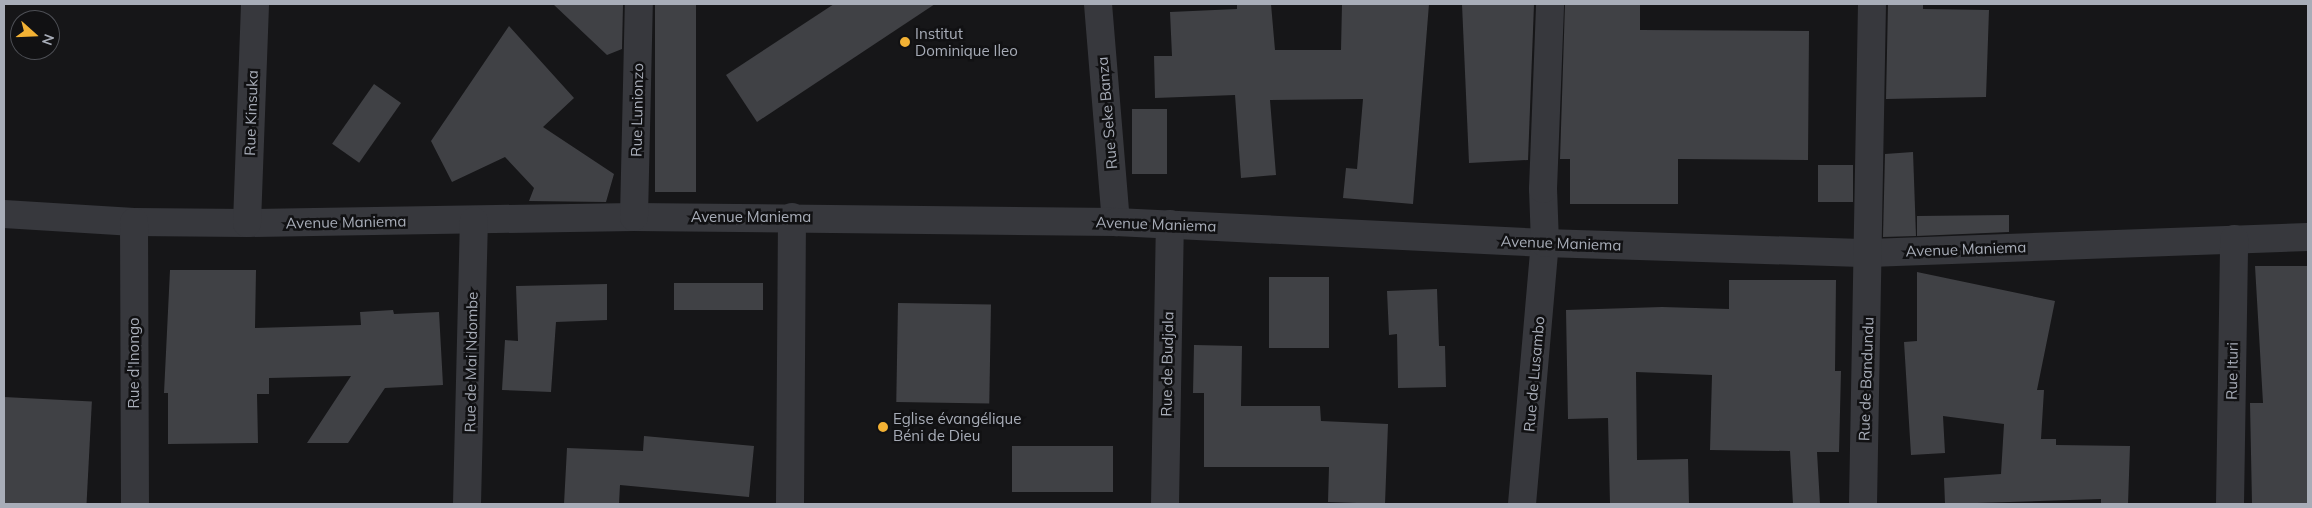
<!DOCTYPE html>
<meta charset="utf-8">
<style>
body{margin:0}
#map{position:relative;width:2312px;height:508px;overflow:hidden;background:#161618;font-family:Mulish,sans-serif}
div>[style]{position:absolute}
.building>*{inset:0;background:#404145;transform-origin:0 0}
.minor>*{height:28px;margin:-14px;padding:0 14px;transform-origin:14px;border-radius:14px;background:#37383d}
.dots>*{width:14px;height:14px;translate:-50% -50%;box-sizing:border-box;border:2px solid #111113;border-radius:50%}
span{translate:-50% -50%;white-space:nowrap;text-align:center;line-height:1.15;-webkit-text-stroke:5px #111113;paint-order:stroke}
.poi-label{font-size:15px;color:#a8adb8}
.left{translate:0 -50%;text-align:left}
.street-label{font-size:15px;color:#a8adb8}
.frame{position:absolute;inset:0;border:5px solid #a8adb8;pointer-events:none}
.north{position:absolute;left:10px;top:10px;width:50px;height:50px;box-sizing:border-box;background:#111113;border:1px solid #4d4f55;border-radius:50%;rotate:110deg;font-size:14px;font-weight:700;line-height:20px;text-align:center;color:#a8adb8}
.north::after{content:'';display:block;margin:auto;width:18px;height:22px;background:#f2b134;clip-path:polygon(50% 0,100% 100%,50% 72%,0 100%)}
</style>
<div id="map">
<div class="building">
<div style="clip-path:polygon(553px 4px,623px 4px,622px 49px,607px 55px)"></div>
<div style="left:655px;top:4px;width:41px;height:188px"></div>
<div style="clip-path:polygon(834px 4px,935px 4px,757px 122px,726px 75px)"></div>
<div style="clip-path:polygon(1237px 4px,1271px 4px,1275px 50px,1341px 50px,1342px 4px,1429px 4px,1413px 204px,1343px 198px,1346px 168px,1357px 169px,1363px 99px,1270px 100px,1276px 175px,1241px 178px,1235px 95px,1155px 98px,1154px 56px,1172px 56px,1170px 12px,1237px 9px)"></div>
<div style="clip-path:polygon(1462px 4px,1534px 4px,1528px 160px,1469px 163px)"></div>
<div style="clip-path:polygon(1565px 4px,1640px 4px,1640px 30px,1809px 31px,1808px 160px,1678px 159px,1678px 204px,1570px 204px,1570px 159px,1560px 159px)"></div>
<div style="clip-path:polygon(1888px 4px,1923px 4px,1923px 9px,1989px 10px,1986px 97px,1886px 99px)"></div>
<div style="clip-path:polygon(509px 26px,574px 98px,543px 127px,614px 174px,606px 202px,529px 201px,534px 188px,505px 157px,452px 182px,431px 141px)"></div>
<div style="left:374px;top:84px;width:33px;height:73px;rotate:35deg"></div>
<div style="left:1167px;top:109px;width:65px;height:35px;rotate:90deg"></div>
<div style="clip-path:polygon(1913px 152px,1916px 236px,1883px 237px,1885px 154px)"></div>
<div style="left:1853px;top:165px;width:37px;height:35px;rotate:90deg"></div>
<div style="clip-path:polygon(2009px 215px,2009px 232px,1917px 236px,1917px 216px)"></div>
<div style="clip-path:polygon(2255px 266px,2308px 266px,2308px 504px,2252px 504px,2250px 403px,2263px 403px)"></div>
<div style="clip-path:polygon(170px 270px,256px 270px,255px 328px,361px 325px,360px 312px,393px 310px,394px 314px,439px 312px,443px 385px,385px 388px,348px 443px,307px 443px,351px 376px,269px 378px,269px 394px,257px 394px,258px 443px,168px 444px,168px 393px,164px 393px)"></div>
<div style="clip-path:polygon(1917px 272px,2055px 301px,2037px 390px,2044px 390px,2041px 439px,2056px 439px,2056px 445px,2130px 446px,2128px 504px,2101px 504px,2101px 499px,1945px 504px,1944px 478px,2001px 474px,2004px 424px,1943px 416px,1945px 453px,1911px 455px,1904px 342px,1917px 341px)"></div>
<div style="left:1269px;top:277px;width:60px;height:71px"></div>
<div style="clip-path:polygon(1729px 280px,1836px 280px,1835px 371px,1841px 371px,1839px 452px,1817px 452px,1820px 504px,1793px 504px,1790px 451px,1710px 450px,1712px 375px,1636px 372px,1637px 460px,1688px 459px,1689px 504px,1610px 504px,1608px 418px,1568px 419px,1566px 310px,1662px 307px,1729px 309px)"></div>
<div style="left:763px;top:283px;width:27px;height:89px;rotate:90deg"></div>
<div style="clip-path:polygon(607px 284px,607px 320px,556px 322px,551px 392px,502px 390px,505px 340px,518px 341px,516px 286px)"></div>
<div style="clip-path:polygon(1437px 289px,1439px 346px,1445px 346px,1446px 387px,1398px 388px,1397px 334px,1389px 335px,1387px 291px)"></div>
<div style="left:898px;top:303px;width:93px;height:99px;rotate:1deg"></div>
<div style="clip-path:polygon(1194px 345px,1242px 346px,1241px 406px,1320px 406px,1321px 421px,1388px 424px,1385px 504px,1328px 502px,1329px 467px,1204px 467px,1204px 393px,1193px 393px)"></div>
<div style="left:4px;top:397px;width:88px;height:107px;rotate:3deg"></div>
<div style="clip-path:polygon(644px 436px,754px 446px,749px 497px,620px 485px,619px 504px,564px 504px,567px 448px,643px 451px)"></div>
<div style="left:1012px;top:446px;width:101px;height:46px"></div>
</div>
<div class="minor">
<div style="left:1098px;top:4px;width:219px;rotate:85.3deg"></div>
<div style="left:4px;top:214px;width:130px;rotate:3.5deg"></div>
<div style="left:134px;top:222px;width:113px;rotate:0.5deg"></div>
<div style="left:247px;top:223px;width:387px;rotate:-0.9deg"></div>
<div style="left:634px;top:217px;width:482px;rotate:0.6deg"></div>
<div style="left:1116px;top:222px;width:430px;rotate:2.8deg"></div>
<div style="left:1545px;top:243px;width:324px;rotate:1.8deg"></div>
<div style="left:1869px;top:253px;width:439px;rotate:-2.1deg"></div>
<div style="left:634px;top:217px;width:213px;rotate:-88.7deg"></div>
<div style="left:134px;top:222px;width:282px;rotate:89.8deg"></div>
<div style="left:247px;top:223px;width:219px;rotate:-87.9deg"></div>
<div style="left:467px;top:504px;width:283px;rotate:-88.6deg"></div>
<div style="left:790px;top:504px;width:287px;rotate:-89.6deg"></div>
<div style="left:1165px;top:504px;width:280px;rotate:-89deg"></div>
<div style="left:1522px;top:504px;width:262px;rotate:-85deg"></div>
<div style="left:1545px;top:243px;width:54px;rotate:-92.1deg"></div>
<div style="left:1543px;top:189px;width:185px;rotate:-87.8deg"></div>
<div style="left:1863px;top:504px;width:500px;rotate:-88.97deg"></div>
<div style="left:2230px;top:504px;width:265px;rotate:-89.1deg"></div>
</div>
<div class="dots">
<div style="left:905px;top:42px;background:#f2b134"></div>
<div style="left:883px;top:427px;background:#f2b134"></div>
</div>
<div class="poi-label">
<span class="left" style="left:915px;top:42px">Institut<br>Dominique Ileo</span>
<span class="left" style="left:893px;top:427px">Eglise évangélique<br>Béni de Dieu</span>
</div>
<div class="street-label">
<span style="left:637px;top:110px;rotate:-89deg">Rue Lunionzo</span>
<span style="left:251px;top:113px;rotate:-88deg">Rue Kinsuka</span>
<span style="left:1107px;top:113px;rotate:-95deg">Rue Seke Banza</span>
<span style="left:751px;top:217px">Avenue Maniema</span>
<span style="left:346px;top:222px;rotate:-1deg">Avenue Maniema</span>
<span style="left:1156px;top:224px;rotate:2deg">Avenue Maniema</span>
<span style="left:1561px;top:243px;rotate:2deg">Avenue Maniema</span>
<span style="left:1966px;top:249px;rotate:-2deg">Avenue Maniema</span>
<span style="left:471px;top:362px;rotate:-89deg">Rue de Mai Ndombe</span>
<span style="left:134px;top:363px;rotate:-90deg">Rue d'Inongo</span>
<span style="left:1167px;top:364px;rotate:-89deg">Rue de Budjala</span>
<span style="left:2232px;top:371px;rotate:-89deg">Rue Ituri</span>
<span style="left:1534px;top:374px;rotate:-85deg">Rue de Lusambo</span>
<span style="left:1866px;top:379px;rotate:-88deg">Rue de Bandundu</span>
</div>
<div class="frame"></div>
<div class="north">N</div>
</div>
